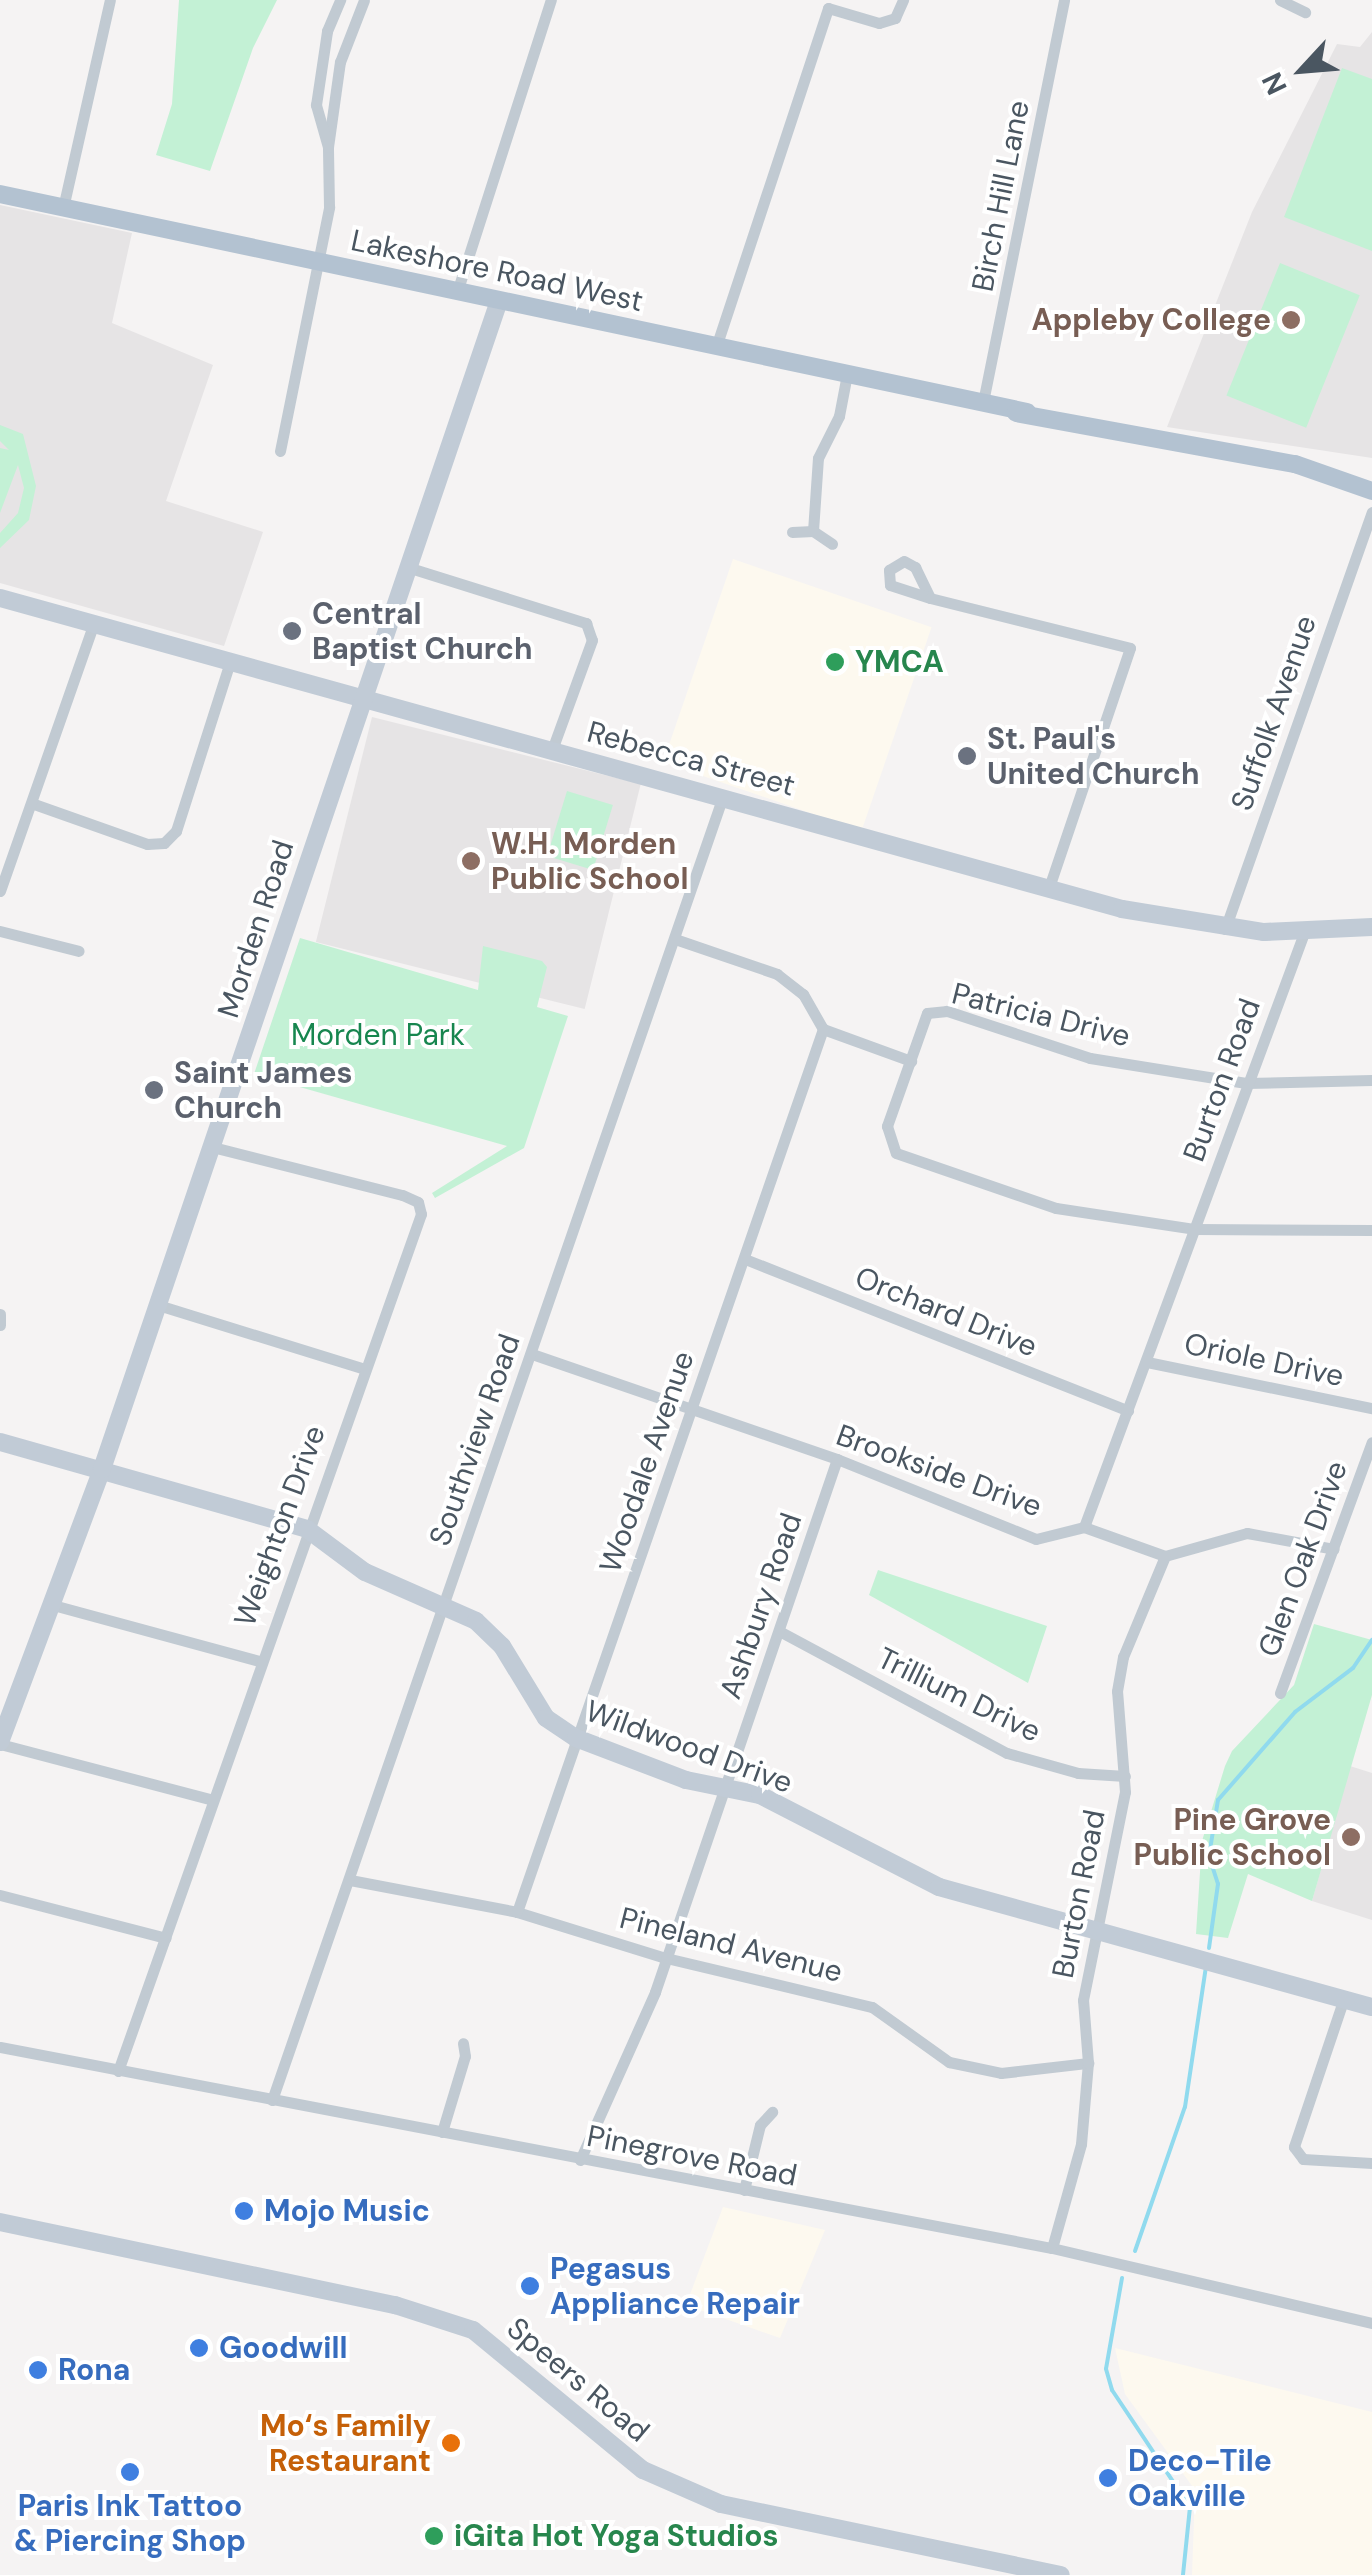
<!DOCTYPE html>
<meta charset="utf-8">
<style>
body{margin:0}
#map{position:relative;width:1372px;height:2575px;overflow:hidden;background:#f5f3f3;font-family:"DM Sans",sans-serif}
div>[style]{position:absolute}
.commercial>*{inset:0;background:#fdf9ef;transform-origin:0 0}
.education>*{inset:0;background:#e6e4e5;transform-origin:0 0}
.green>*{inset:0;background:#c3f1d5;transform-origin:0 0}
.stream>*{height:4px;margin:-2px;padding:0 2px;transform-origin:2px;border-radius:2px;background:#90daee}
.street>*{height:11px;margin:-5.5px;padding:0 5.5px;transform-origin:5.5px;border-radius:5.5px;background:#c1cad2}
.secondary>*{height:18px;margin:-9px;padding:0 9px;transform-origin:9px;border-radius:9px;background:#c1cbd6}
.primary>*{height:18px;margin:-9px;padding:0 9px;transform-origin:9px;border-radius:9px;background:#b3c2d1}
.dots>*{width:28px;height:28px;translate:-50% -50%;box-sizing:border-box;border:5px solid #fff;border-radius:50%}
span{translate:-50% -50%;white-space:nowrap;text-align:center;line-height:1.15;-webkit-text-stroke:8px #fff;paint-order:stroke}
.street-label{font-size:30px;color:#4a5661}
.education-label{font-size:30px;color:#785e54;font-weight:700}
.right{translate:-100% -50%;text-align:right}
.left{translate:0 -50%;text-align:left}
.worship-label{font-size:30px;color:#5b616d;font-weight:700}
.leisure-label{font-size:30px;color:#27864d;font-weight:700}
.park-label{font-size:30px;color:#17864f}
.shop-label{font-size:30px;color:#366cbe;font-weight:700}
.food-label{font-size:30px;color:#c56008;font-weight:700}
.north{position:absolute;left:1252px;top:20px;width:100px;height:100px;-webkit-text-stroke:8px #fff;paint-order:stroke;rotate:244deg;font-size:28px;font-weight:700;line-height:40px;text-align:center;color:#4a5661}
.north::after{content:'';display:block;margin:auto;width:35px;height:45px;background:#4a5661;clip-path:polygon(50% 0,100% 100%,50% 72%,0 100%)}
</style>
<div id="map">
<div class="commercial">
<div style="left:733px;top:559px;width:210px;height:215px;rotate:19deg"></div>
<div style="clip-path:polygon(723px 2207px,825px 2230px,780px 2338px,686px 2305px)"></div>
<div style="clip-path:polygon(1115px 2348px,1372px 2412px,1372px 2575px,1192px 2575px,1195px 2490px,1125px 2394px)"></div>
</div>
<div class="education">
<div style="clip-path:polygon(1372px 32px,1372px 458px,1167px 427px,1252px 212px,1337px 44px,1360px 47px)"></div>
<div style="clip-path:polygon(0 205px,132px 233px,112px 323px,213px 365px,166px 501px,263px 532px,224px 646px,0 583px)"></div>
<div style="left:372px;top:717px;width:277px;height:232px;rotate:14deg"></div>
<div style="clip-path:polygon(1350px 1766px,1372px 1773px,1372px 1920px,1312px 1901px)"></div>
</div>
<div class="green">
<div style="clip-path:polygon(179px 0,277px 0,253px 48px,210px 171px,156px 155px,172px 104px)"></div>
<div style="clip-path:polygon(1342px 68px,1372px 79px,1372px 251px,1284px 217px)"></div>
<div style="left:1280px;top:263px;width:86px;height:143px;rotate:22deg"></div>
<div style="clip-path:polygon(0 425px,23px 434px,36px 486px,29px 520px,0 548px,0 533px,18px 513px,24px 488px,18px 465px,0 513px,0 448px,9px 450px,0 441px)"></div>
<div style="left:567px;top:791px;width:48px;height:68px;rotate:17deg"></div>
<div style="clip-path:polygon(300px 938px,478px 990px,483px 946px,542px 961px,547px 967px,537px 1007px,568px 1016px,524px 1148px,435px 1198px,432px 1193px,507px 1146px,254px 1074px)"></div>
<div style="clip-path:polygon(878px 1570px,1047px 1626px,1028px 1683px,869px 1595px)"></div>
<div style="clip-path:polygon(1314px 1624px,1372px 1640px,1372px 1695px,1312px 1901px,1248px 1874px,1228px 1938px,1196px 1934px,1202px 1841px,1225px 1766px,1232px 1751px,1294px 1685px)"></div>
</div>
<div class="stream">
<div style="left:1209px;top:1948px;width:65px;rotate:-82deg"></div>
<div style="left:1218px;top:1884px;width:29px;rotate:-108deg"></div>
<div style="left:1209px;top:1856px;width:57px;rotate:-80.9deg"></div>
<div style="left:1218px;top:1800px;width:117px;rotate:-48.8deg"></div>
<div style="left:1295px;top:1712px;width:73px;rotate:-37.2deg"></div>
<div style="left:1353px;top:1668px;width:34px;rotate:-56deg"></div>
<div style="left:1135px;top:2251px;width:152px;rotate:-70.9deg"></div>
<div style="left:1185px;top:2107px;width:143px;rotate:-81.5deg"></div>
<div style="left:1122px;top:2278px;width:92px;rotate:100deg"></div>
<div style="left:1106px;top:2369px;width:22px;rotate:74deg"></div>
<div style="left:1112px;top:2390px;width:141px;rotate:56.3deg"></div>
<div style="left:1190px;top:2507px;width:68px;rotate:95.9deg"></div>
</div>
<div class="street">
<div style="left:1280px;top:0;width:28px;rotate:26deg"></div>
<div style="left:328px;top:147px;width:86px;rotate:-82deg"></div>
<div style="left:340px;top:62px;width:66px;rotate:-68.8deg"></div>
<div style="left:63px;top:208px;width:213px;rotate:-77.3deg"></div>
<div style="left:457px;top:292px;width:307px;rotate:-72.2deg"></div>
<div style="left:716px;top:347px;width:357px;rotate:-71.7deg"></div>
<div style="left:828px;top:8px;width:53px;rotate:16.4deg"></div>
<div style="left:879px;top:23px;width:17px;rotate:-17deg"></div>
<div style="left:895px;top:18px;width:20px;rotate:-66deg"></div>
<div style="left:983px;top:402px;width:410px;rotate:-78.6deg"></div>
<div style="left:280px;top:451px;width:249px;rotate:-78.6deg"></div>
<div style="left:329px;top:207px;width:60px;rotate:-91deg"></div>
<div style="left:328px;top:147px;width:44px;rotate:-105.9deg"></div>
<div style="left:316px;top:105px;width:75px;rotate:-81.5deg"></div>
<div style="left:327px;top:31px;width:34px;rotate:-67deg"></div>
<div style="left:813px;top:531px;width:73px;rotate:-86.1deg"></div>
<div style="left:818px;top:458px;width:47px;rotate:-63.4deg"></div>
<div style="left:839px;top:416px;width:43px;rotate:-79.2deg"></div>
<div style="left:792px;top:532px;width:21px;rotate:-3deg"></div>
<div style="left:813px;top:531px;width:23px;rotate:34deg"></div>
<div style="left:904px;top:561px;width:13px;rotate:29deg"></div>
<div style="left:915px;top:567px;width:34px;rotate:64deg"></div>
<div style="left:930px;top:598px;width:42px;rotate:-162deg"></div>
<div style="left:890px;top:585px;width:15px;rotate:-94deg"></div>
<div style="left:889px;top:570px;width:17px;rotate:-31deg"></div>
<div style="left:407px;top:567px;width:188px;rotate:17.4deg"></div>
<div style="left:586px;top:623px;width:18px;rotate:71deg"></div>
<div style="left:592px;top:640px;width:117px;rotate:110deg"></div>
<div style="left:930px;top:598px;width:206px;rotate:14deg"></div>
<div style="left:1130px;top:648px;width:252px;rotate:108.7deg"></div>
<div style="left:34px;top:804px;width:120px;rotate:19.5deg"></div>
<div style="left:147px;top:844px;width:17px;rotate:-3deg"></div>
<div style="left:164px;top:843px;width:17px;rotate:-45deg"></div>
<div style="left:176px;top:831px;width:177px;rotate:-72.3deg"></div>
<div style="left:0;top:891px;width:282px;rotate:-70.7deg"></div>
<div style="left:1225px;top:929px;width:442px;rotate:-70.6deg"></div>
<div style="left:0;top:931px;width:81px;rotate:14.2deg"></div>
<div style="left:675px;top:939px;width:108px;rotate:18.9deg"></div>
<div style="left:777px;top:974px;width:33px;rotate:38deg"></div>
<div style="left:803px;top:994px;width:40px;rotate:60.3deg"></div>
<div style="left:823px;top:1029px;width:94px;rotate:20deg"></div>
<div style="left:1372px;top:1080px;width:126px;rotate:178.6deg"></div>
<div style="left:1246px;top:1083px;width:158px;rotate:-170.9deg"></div>
<div style="left:1090px;top:1058px;width:151px;rotate:-161.8deg"></div>
<div style="left:947px;top:1011px;width:20px;rotate:174deg"></div>
<div style="left:927px;top:1013px;width:120px;rotate:109.5deg"></div>
<div style="left:887px;top:1126px;width:28px;rotate:72deg"></div>
<div style="left:896px;top:1153px;width:169px;rotate:19deg"></div>
<div style="left:1056px;top:1208px;width:141px;rotate:8.6deg"></div>
<div style="left:1195px;top:1229px;width:177px;rotate:0.3deg"></div>
<div style="left:745px;top:1259px;width:412px;rotate:21.6deg"></div>
<div style="left:158px;top:1305px;width:214px;rotate:17.2deg"></div>
<div style="left:0;top:1314px;width:11px;rotate:90deg"></div>
<div style="left:532px;top:1354px;width:323px;rotate:19deg"></div>
<div style="left:837px;top:1459px;width:214px;rotate:21.9deg"></div>
<div style="left:1036px;top:1539px;width:49px;rotate:-14deg"></div>
<div style="left:1084px;top:1527px;width:86px;rotate:19.7deg"></div>
<div style="left:1165px;top:1556px;width:85px;rotate:-15.7deg"></div>
<div style="left:1247px;top:1533px;width:88px;rotate:10.4deg"></div>
<div style="left:1147px;top:1362px;width:230px;rotate:11.6deg"></div>
<div style="left:1084px;top:1527px;width:633px;rotate:-69.68deg"></div>
<div style="left:53px;top:1605px;width:213px;rotate:15.2deg"></div>
<div style="left:781px;top:1632px;width:256px;rotate:28.2deg"></div>
<div style="left:1007px;top:1753px;width:74px;rotate:15.7deg"></div>
<div style="left:1078px;top:1773px;width:47px;rotate:3.7deg"></div>
<div style="left:1280px;top:1693px;width:267px;rotate:-69.9deg"></div>
<div style="left:0;top:1744px;width:217px;rotate:14.7deg"></div>
<div style="left:350px;top:1880px;width:170px;rotate:10.8deg"></div>
<div style="left:517px;top:1912px;width:152px;rotate:17.2deg"></div>
<div style="left:662px;top:1957px;width:216px;rotate:13.4deg"></div>
<div style="left:872px;top:2007px;width:95px;rotate:35.5deg"></div>
<div style="left:949px;top:2062px;width:53px;rotate:11.9deg"></div>
<div style="left:1001px;top:2073px;width:88px;rotate:-6.6deg"></div>
<div style="left:0;top:1895px;width:171px;rotate:14.5deg"></div>
<div style="left:517px;top:1912px;width:935px;rotate:-70.89deg"></div>
<div style="left:1344px;top:1998px;width:157px;rotate:108.6deg"></div>
<div style="left:1294px;top:2147px;width:15px;rotate:53deg"></div>
<div style="left:1303px;top:2159px;width:69px;rotate:3.3deg"></div>
<div style="left:0;top:2047px;width:1071px;rotate:10.82deg"></div>
<div style="left:1052px;top:2248px;width:329px;rotate:13.2deg"></div>
<div style="left:118px;top:2071px;width:909px;rotate:-70.53deg"></div>
<div style="left:421px;top:1214px;width:12px;rotate:-104deg"></div>
<div style="left:418px;top:1202px;width:17px;rotate:-156deg"></div>
<div style="left:402px;top:1195px;width:196px;rotate:-165.8deg"></div>
<div style="left:272px;top:2100px;width:1380px;rotate:-70.92deg"></div>
<div style="left:442px;top:2132px;width:79px;rotate:-73.2deg"></div>
<div style="left:465px;top:2056px;width:13px;rotate:-99deg"></div>
<div style="left:580px;top:2160px;width:184px;rotate:-65.9deg"></div>
<div style="left:655px;top:1992px;width:563px;rotate:-71.15deg"></div>
<div style="left:744px;top:2190px;width:67px;rotate:-76.2deg"></div>
<div style="left:760px;top:2125px;width:18px;rotate:-47deg"></div>
<div style="left:1052px;top:2248px;width:108px;rotate:-74.4deg"></div>
<div style="left:1081px;top:2144px;width:81px;rotate:-85.1deg"></div>
<div style="left:1088px;top:2063px;width:63px;rotate:-94.5deg"></div>
<div style="left:1083px;top:2000px;width:212px;rotate:-78.6deg"></div>
<div style="left:1125px;top:1792px;width:101px;rotate:-94.5deg"></div>
<div style="left:1117px;top:1691px;width:35px;rotate:-80deg"></div>
<div style="left:1123px;top:1657px;width:109px;rotate:-67.4deg"></div>
</div>
<div class="secondary">
<div style="left:0;top:598px;width:1164px;rotate:15.49deg"></div>
<div style="left:1122px;top:909px;width:144px;rotate:9.2deg"></div>
<div style="left:1264px;top:932px;width:108px;rotate:-2.7deg"></div>
<div style="left:0;top:1442px;width:319px;rotate:15.8deg"></div>
<div style="left:307px;top:1529px;width:72px;rotate:36.6deg"></div>
<div style="left:365px;top:1572px;width:121px;rotate:23.8deg"></div>
<div style="left:476px;top:1621px;width:36px;rotate:44deg"></div>
<div style="left:502px;top:1646px;width:84px;rotate:58.6deg"></div>
<div style="left:546px;top:1718px;width:36px;rotate:34deg"></div>
<div style="left:576px;top:1738px;width:118px;rotate:20.9deg"></div>
<div style="left:686px;top:1780px;width:76px;rotate:11.5deg"></div>
<div style="left:760px;top:1795px;width:201px;rotate:27.2deg"></div>
<div style="left:939px;top:1887px;width:449px;rotate:15.5deg"></div>
<div style="left:0;top:1742px;width:291px;rotate:-69.5deg"></div>
<div style="left:102px;top:1469px;width:1234px;rotate:-71.23deg"></div>
<div style="left:0;top:2222px;width:404px;rotate:11.9deg"></div>
<div style="left:395px;top:2305px;width:82px;rotate:17.8deg"></div>
<div style="left:473px;top:2330px;width:220px;rotate:39.5deg"></div>
<div style="left:643px;top:2470px;width:85px;rotate:23.6deg"></div>
<div style="left:721px;top:2504px;width:347px;rotate:11.8deg"></div>
</div>
<div class="primary">
<div style="left:0;top:194px;width:1050px;rotate:11.98deg"></div>
<div style="left:1016px;top:413px;width:284px;rotate:10.4deg"></div>
<div style="left:1295px;top:464px;width:82px;rotate:19.3deg"></div>
</div>
<div class="dots">
<div style="left:1291px;top:320px;background:#8d6e63"></div>
<div style="left:292px;top:631px;background:#6b7280"></div>
<div style="left:835px;top:662px;background:#2e9e5b"></div>
<div style="left:967px;top:756px;background:#6b7280"></div>
<div style="left:471px;top:861px;background:#8d6e63"></div>
<div style="left:154px;top:1090px;background:#6b7280"></div>
<div style="left:1351px;top:1837px;background:#8d6e63"></div>
<div style="left:244px;top:2211px;background:#3f7fe0"></div>
<div style="left:530px;top:2286px;background:#3f7fe0"></div>
<div style="left:199px;top:2348px;background:#3f7fe0"></div>
<div style="left:38px;top:2370px;background:#3f7fe0"></div>
<div style="left:451px;top:2443px;background:#e8710a"></div>
<div style="left:130px;top:2472px;background:#3f7fe0"></div>
<div style="left:1108px;top:2478px;background:#3f7fe0"></div>
<div style="left:434px;top:2536px;background:#2e9e5b"></div>
</div>
<div class="street-label">
<span style="left:1001px;top:196px;rotate:-79deg">Birch Hill Lane</span>
<span style="left:497px;top:271px;rotate:12deg">Lakeshore Road West</span>
<span style="left:1274px;top:713px;rotate:-71deg">Suffolk Avenue</span>
<span style="left:691px;top:759px;rotate:15deg">Rebecca Street</span>
<span style="left:256px;top:929px;rotate:-72deg">Morden Road</span>
<span style="left:1041px;top:1015px;rotate:14deg">Patricia Drive</span>
<span style="left:1222px;top:1080px;rotate:-70deg">Burton Road</span>
<span style="left:946px;top:1312px;rotate:22deg">Orchard Drive</span>
<span style="left:1264px;top:1360px;rotate:12deg">Oriole Drive</span>
<span style="left:475px;top:1440px;rotate:-71deg">Southview Road</span>
<span style="left:647px;top:1462px;rotate:-71deg">Woodale Avenue</span>
<span style="left:939px;top:1471px;rotate:20deg">Brookside Drive</span>
<span style="left:280px;top:1526px;rotate:-70deg">Weighton Drive</span>
<span style="left:1303px;top:1559px;rotate:-70deg">Glen Oak Drive</span>
<span style="left:761px;top:1606px;rotate:-71deg">Ashbury Road</span>
<span style="left:959px;top:1695px;rotate:26deg">Trillium Drive</span>
<span style="left:689px;top:1747px;rotate:20deg">Wildwood Drive</span>
<span style="left:1079px;top:1894px;rotate:-79deg">Burton Road</span>
<span style="left:731px;top:1945px;rotate:14deg">Pineland Avenue</span>
<span style="left:692px;top:2156px;rotate:11deg">Pinegrove Road</span>
<span style="left:578px;top:2380px;rotate:40deg">Speers Road</span>
</div>
<div class="education-label">
<span class="right" style="left:1271px;top:320px">Appleby College</span>
<span class="left" style="left:491px;top:861px">W.H. Morden<br>Public School</span>
<span class="right" style="left:1331px;top:1837px">Pine Grove<br>Public School</span>
</div>
<div class="worship-label">
<span class="left" style="left:312px;top:631px">Central<br>Baptist Church</span>
<span class="left" style="left:987px;top:756px">St. Paul's<br>United Church</span>
<span class="left" style="left:174px;top:1090px">Saint James<br>Church</span>
</div>
<div class="leisure-label">
<span class="left" style="left:855px;top:662px">YMCA</span>
<span class="left" style="left:454px;top:2536px">iGita Hot Yoga Studios</span>
</div>
<div class="park-label">
<span style="left:378px;top:1035px">Morden Park</span>
</div>
<div class="shop-label">
<span class="left" style="left:264px;top:2211px">Mojo Music</span>
<span class="left" style="left:550px;top:2286px">Pegasus<br>Appliance Repair</span>
<span class="left" style="left:219px;top:2348px">Goodwill</span>
<span class="left" style="left:58px;top:2370px">Rona</span>
<span class="left" style="left:1128px;top:2478px">Deco-Tile<br>Oakville</span>
<span style="left:130px;top:2523px">Paris Ink Tattoo<br>&amp; Piercing Shop</span>
</div>
<div class="food-label">
<span class="right" style="left:431px;top:2443px">Mo‘s Family<br>Restaurant</span>
</div>
<div class="north">N</div>
</div>
